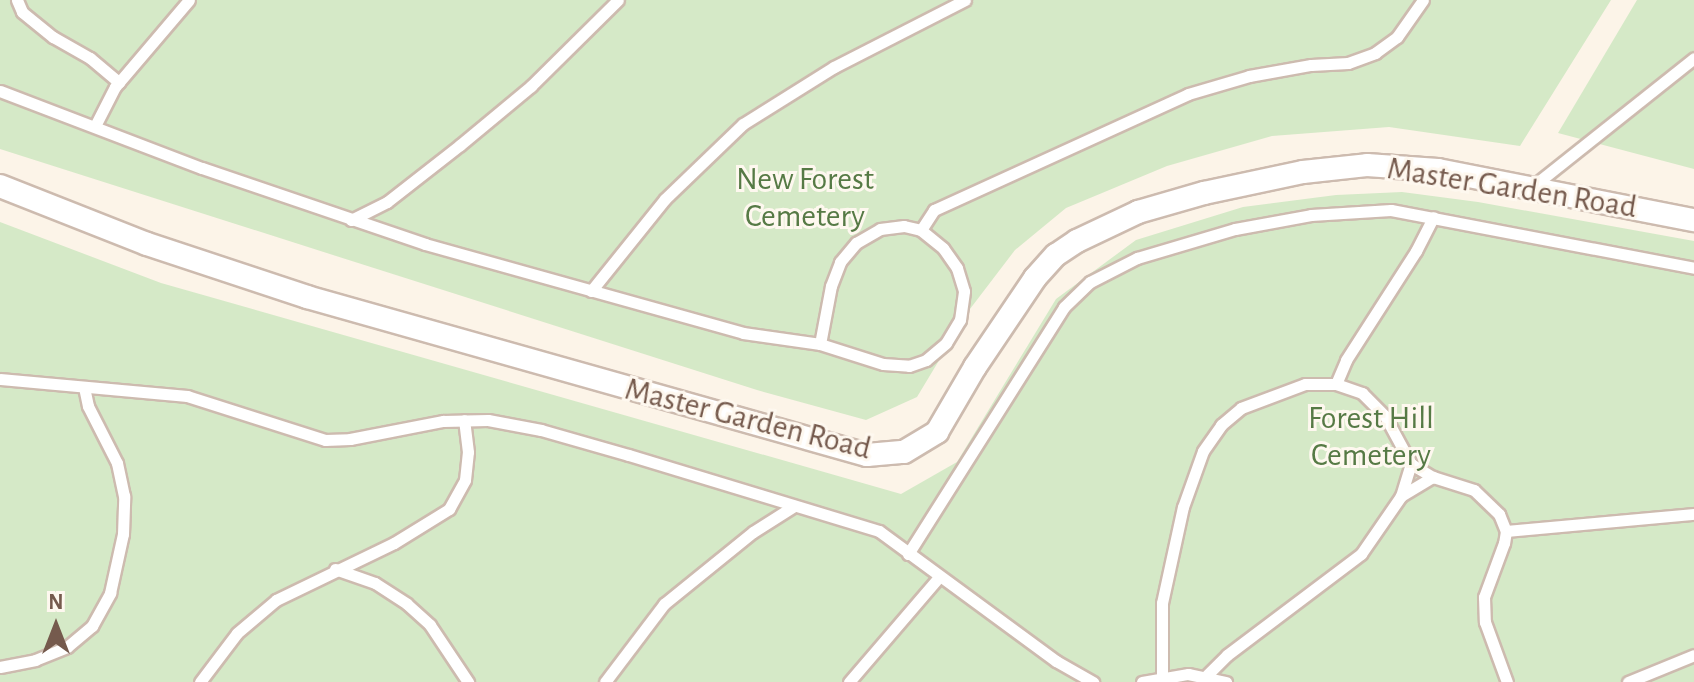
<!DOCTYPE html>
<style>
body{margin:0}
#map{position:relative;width:1694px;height:682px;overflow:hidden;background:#fcf4e8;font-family:"Alegreya Sans",sans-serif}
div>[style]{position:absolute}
.green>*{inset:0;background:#d5e9c7}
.roads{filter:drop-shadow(2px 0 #cdbbaf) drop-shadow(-2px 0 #cdbbaf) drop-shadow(0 2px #cdbbaf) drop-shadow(0 -2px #cdbbaf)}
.service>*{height:11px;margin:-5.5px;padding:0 5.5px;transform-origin:5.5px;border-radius:5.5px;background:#fff}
.minor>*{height:22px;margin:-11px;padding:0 11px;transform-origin:11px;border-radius:11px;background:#fff}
span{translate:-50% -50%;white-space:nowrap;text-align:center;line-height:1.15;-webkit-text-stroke:6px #fef8ef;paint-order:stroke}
.park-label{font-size:32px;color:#567a45}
.street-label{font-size:32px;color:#755a4d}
.north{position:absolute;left:16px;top:586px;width:80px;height:80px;-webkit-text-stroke:6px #fef8ef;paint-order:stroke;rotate:0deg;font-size:22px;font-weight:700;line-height:32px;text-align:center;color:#755a4d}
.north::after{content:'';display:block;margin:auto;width:28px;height:36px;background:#755a4d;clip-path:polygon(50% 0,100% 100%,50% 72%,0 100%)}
</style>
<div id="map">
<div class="green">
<div style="clip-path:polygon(0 0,1611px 0,1520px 146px,1389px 127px,1272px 136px,1167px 166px,1066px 208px,1015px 250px,970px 309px,917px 397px,866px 420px,757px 390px,0 149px)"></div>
<div style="clip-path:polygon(1637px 0,1694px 0,1694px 169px,1558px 133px)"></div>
<div style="clip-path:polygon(1402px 192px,1478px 202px,1694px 241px,1694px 682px,0 682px,0 222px,161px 283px,901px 494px,957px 462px,1056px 299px,1136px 240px,1243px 207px,1336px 195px)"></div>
</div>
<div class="roads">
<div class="service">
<div style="left:17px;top:0;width:13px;rotate:67deg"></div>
<div style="left:22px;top:12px;width:40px;rotate:39deg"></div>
<div style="left:53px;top:37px;width:43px;rotate:29.6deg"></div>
<div style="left:90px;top:58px;width:38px;rotate:40deg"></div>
<div style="left:0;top:91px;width:216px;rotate:20.9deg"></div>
<div style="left:202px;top:168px;width:236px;rotate:18.8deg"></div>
<div style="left:425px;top:244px;width:330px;rotate:15.6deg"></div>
<div style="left:743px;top:333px;width:78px;rotate:8.1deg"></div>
<div style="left:820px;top:344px;width:66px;rotate:17.6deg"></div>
<div style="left:883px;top:364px;width:26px;rotate:4deg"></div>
<div style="left:909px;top:366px;width:18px;rotate:-19deg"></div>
<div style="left:926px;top:360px;width:26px;rotate:-40deg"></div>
<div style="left:946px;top:343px;width:27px;rotate:-59deg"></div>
<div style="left:960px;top:320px;width:29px;rotate:-82deg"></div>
<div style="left:964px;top:291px;width:24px;rotate:-107deg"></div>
<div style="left:957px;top:268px;width:24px;rotate:-125deg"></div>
<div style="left:943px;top:248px;width:28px;rotate:-141deg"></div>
<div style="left:921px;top:230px;width:24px;rotate:-57deg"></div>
<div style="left:934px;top:210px;width:279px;rotate:-24.5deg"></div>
<div style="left:1188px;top:94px;width:64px;rotate:-16.4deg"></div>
<div style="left:1249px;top:76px;width:63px;rotate:-10.1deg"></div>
<div style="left:1311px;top:65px;width:37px;rotate:-3deg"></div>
<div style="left:1348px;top:63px;width:29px;rotate:-20deg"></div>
<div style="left:1375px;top:53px;width:27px;rotate:-36deg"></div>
<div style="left:1397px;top:37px;width:45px;rotate:-54.9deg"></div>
<div style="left:95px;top:126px;width:44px;rotate:-62.9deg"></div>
<div style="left:115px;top:87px;width:114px;rotate:-49.6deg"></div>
<div style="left:1532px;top:187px;width:207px;rotate:-38.5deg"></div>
<div style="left:351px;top:220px;width:40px;rotate:-26.6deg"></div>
<div style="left:387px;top:202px;width:93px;rotate:-38deg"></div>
<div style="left:460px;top:145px;width:92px;rotate:-39.7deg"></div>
<div style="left:531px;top:86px;width:122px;rotate:-44.7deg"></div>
<div style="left:591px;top:291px;width:118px;rotate:-51.2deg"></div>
<div style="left:665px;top:199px;width:108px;rotate:-43.9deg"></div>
<div style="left:743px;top:124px;width:107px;rotate:-32.1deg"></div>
<div style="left:834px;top:67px;width:147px;rotate:-27.1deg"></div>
<div style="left:820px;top:344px;width:59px;rotate:-79.3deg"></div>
<div style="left:831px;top:286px;width:26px;rotate:-69deg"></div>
<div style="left:840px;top:262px;width:25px;rotate:-50deg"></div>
<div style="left:856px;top:243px;width:28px;rotate:-30deg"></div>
<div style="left:880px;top:229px;width:24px;rotate:-7deg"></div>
<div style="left:904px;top:226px;width:17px;rotate:13deg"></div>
<div style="left:0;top:379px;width:188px;rotate:5.2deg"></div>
<div style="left:187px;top:396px;width:145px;rotate:17.7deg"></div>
<div style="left:325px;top:440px;width:25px;rotate:-2deg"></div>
<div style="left:350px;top:439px;width:95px;rotate:-11deg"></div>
<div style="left:443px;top:421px;width:45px;rotate:-1.3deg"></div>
<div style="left:488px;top:420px;width:54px;rotate:10.7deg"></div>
<div style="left:541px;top:430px;width:91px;rotate:15.9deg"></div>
<div style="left:629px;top:455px;width:261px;rotate:16.9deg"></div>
<div style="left:879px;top:531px;width:220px;rotate:36.3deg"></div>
<div style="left:1056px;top:661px;width:43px;rotate:29.6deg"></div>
<div style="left:1336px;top:384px;width:26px;rotate:-67deg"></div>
<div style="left:1346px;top:360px;width:130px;rotate:-57.3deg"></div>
<div style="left:1416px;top:251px;width:38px;rotate:-63deg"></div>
<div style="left:1401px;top:496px;width:37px;rotate:-31deg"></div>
<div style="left:1506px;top:531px;width:189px;rotate:-5.2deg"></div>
<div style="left:908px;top:554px;width:292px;rotate:-57.7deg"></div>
<div style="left:1064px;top:307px;width:36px;rotate:-44deg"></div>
<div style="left:1090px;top:282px;width:53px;rotate:-27.1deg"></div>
<div style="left:1137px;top:258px;width:102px;rotate:-16.5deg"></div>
<div style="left:1235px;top:229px;width:77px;rotate:-10.4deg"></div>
<div style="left:1311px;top:215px;width:80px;rotate:-3.6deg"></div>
<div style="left:1391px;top:210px;width:309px;rotate:10.8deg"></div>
<div style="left:335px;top:569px;width:42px;rotate:19.3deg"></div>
<div style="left:375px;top:583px;width:38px;rotate:33deg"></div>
<div style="left:407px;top:604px;width:31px;rotate:42deg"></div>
<div style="left:430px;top:625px;width:69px;rotate:56.3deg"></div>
<div style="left:0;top:667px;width:36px;rotate:-11deg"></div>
<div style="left:35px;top:660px;width:35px;rotate:-22deg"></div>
<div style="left:67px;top:647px;width:33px;rotate:-40deg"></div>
<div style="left:92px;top:626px;width:38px;rotate:-61deg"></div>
<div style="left:110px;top:593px;width:60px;rotate:-77.6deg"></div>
<div style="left:123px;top:534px;width:38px;rotate:-88deg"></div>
<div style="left:124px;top:496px;width:34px;rotate:-102deg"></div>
<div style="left:117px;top:463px;width:64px;rotate:-117deg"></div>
<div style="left:88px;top:406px;width:19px;rotate:-102deg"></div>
<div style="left:1162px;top:676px;width:73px;rotate:-90deg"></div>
<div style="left:1162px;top:603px;width:98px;rotate:-77.7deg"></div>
<div style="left:1183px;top:507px;width:59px;rotate:-70.3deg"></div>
<div style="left:1203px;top:451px;width:32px;rotate:-55deg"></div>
<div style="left:1221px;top:425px;width:26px;rotate:-40deg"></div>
<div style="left:1241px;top:408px;width:68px;rotate:-20.6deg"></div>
<div style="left:1305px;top:384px;width:31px"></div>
<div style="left:1336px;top:384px;width:28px;rotate:19deg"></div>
<div style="left:1362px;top:393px;width:33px;rotate:45deg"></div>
<div style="left:1385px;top:416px;width:55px;rotate:61.6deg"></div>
<div style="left:1411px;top:464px;width:26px;rotate:31deg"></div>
<div style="left:1433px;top:477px;width:43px;rotate:17.6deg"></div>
<div style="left:1474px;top:490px;width:35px;rotate:44deg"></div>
<div style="left:1499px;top:514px;width:18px;rotate:68deg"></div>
<div style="left:1506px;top:531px;width:12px;rotate:99deg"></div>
<div style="left:1504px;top:543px;width:58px;rotate:110.3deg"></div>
<div style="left:1484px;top:597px;width:25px;rotate:88deg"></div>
<div style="left:1485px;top:622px;width:64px;rotate:69.9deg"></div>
<div style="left:1206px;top:676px;width:30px;rotate:-45deg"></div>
<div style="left:1227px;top:655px;width:168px;rotate:-37deg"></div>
<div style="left:1361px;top:554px;width:70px;rotate:-55.4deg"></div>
<div style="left:1401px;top:496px;width:34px;rotate:-73deg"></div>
<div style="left:200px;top:682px;width:61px;rotate:-52.9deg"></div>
<div style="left:237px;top:633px;width:51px;rotate:-40.2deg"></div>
<div style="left:276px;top:600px;width:131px;rotate:-25.8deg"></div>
<div style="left:394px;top:543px;width:65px;rotate:-31.7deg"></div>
<div style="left:449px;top:509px;width:33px;rotate:-61deg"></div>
<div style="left:465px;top:480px;width:28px;rotate:-84deg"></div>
<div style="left:468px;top:452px;width:32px;rotate:-97deg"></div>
<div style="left:605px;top:682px;width:98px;rotate:-52.9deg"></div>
<div style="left:664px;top:604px;width:114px;rotate:-39deg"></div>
<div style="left:753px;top:532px;width:49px;rotate:-32.4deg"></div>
<div style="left:849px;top:682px;width:138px;rotate:-49.4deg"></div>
<div style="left:1142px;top:682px;width:47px;rotate:-9.9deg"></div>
<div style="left:1188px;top:674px;width:39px;rotate:12deg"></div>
<div style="left:1628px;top:682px;width:71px;rotate:-22.2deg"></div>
</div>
<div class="minor">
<div style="left:0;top:186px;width:158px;rotate:21.5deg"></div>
<div style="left:147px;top:244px;width:169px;rotate:18.3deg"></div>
<div style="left:307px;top:297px;width:582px;rotate:15.76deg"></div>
<div style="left:867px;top:455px;width:37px;rotate:-5deg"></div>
<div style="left:904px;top:452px;width:39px;rotate:-31deg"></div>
<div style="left:937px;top:432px;width:75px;rotate:-59.7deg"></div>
<div style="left:975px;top:367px;width:107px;rotate:-56deg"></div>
<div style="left:1035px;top:278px;width:31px;rotate:-48deg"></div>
<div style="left:1056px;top:255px;width:25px;rotate:-34deg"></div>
<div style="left:1077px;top:241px;width:68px;rotate:-25.4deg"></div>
<div style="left:1138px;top:212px;width:69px;rotate:-16.1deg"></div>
<div style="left:1204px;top:193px;width:101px;rotate:-12deg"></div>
<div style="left:1303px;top:172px;width:64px;rotate:-6.2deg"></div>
<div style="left:1367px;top:165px;width:71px;rotate:4deg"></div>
<div style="left:1438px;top:170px;width:261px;rotate:11.1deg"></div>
</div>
</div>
<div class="park-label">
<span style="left:805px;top:198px">New Forest<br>Cemetery</span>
<span style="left:1371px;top:437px">Forest Hill<br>Cemetery</span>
</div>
<div class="street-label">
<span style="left:1512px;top:188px;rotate:9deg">Master Garden Road</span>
<span style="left:748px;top:419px;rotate:14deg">Master Garden Road</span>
</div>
<div class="north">N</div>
</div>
